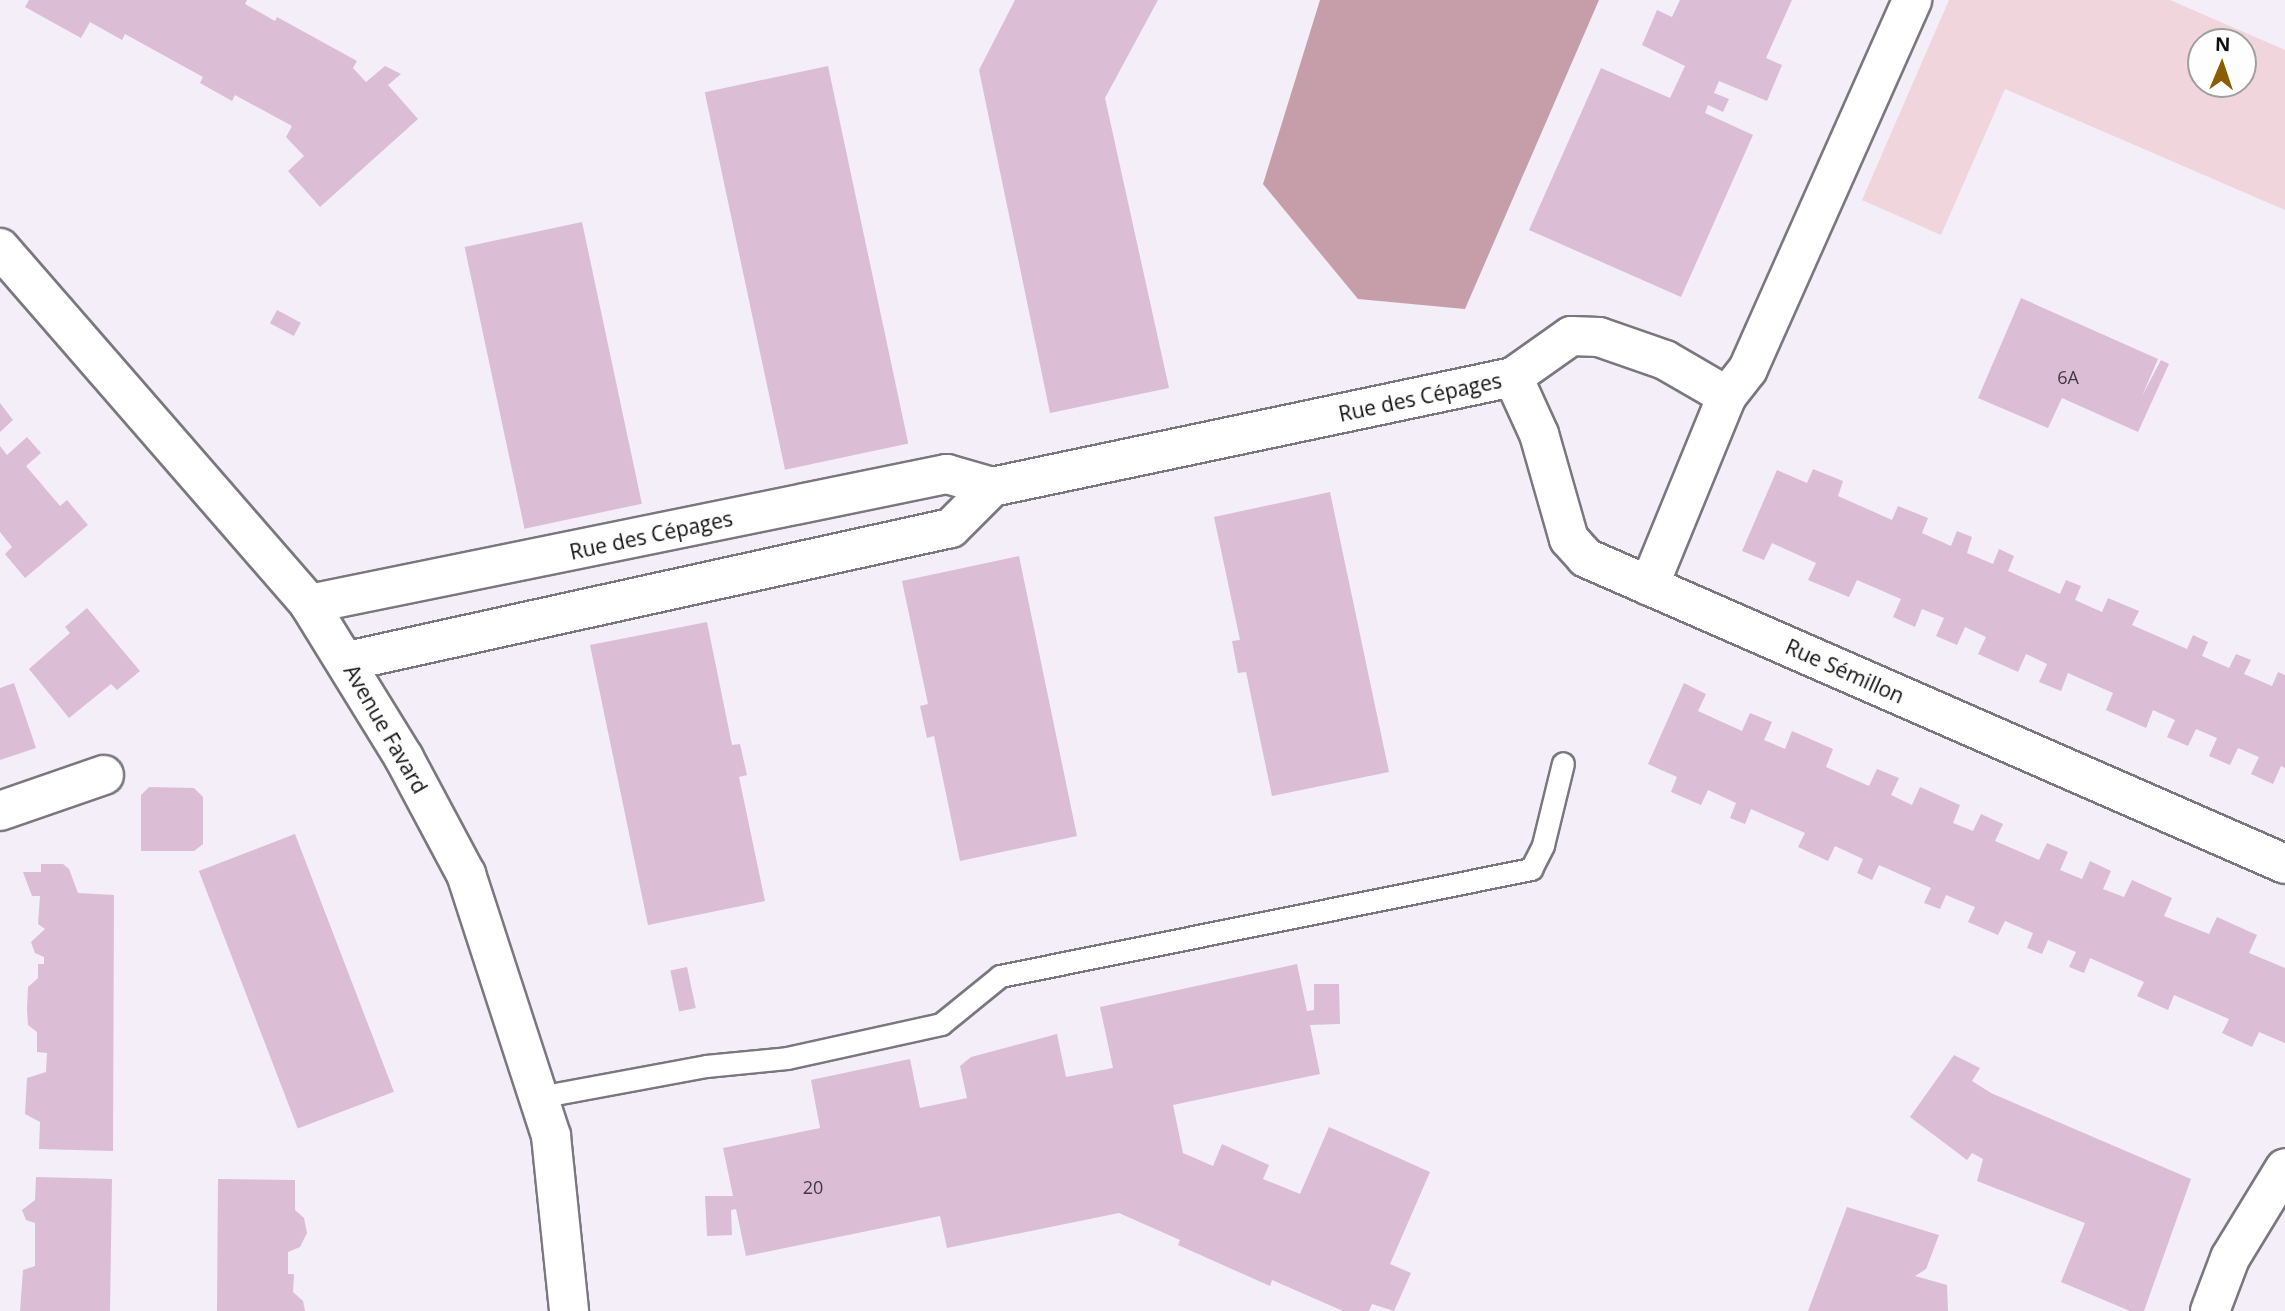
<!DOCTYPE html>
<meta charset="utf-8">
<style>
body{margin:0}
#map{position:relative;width:2285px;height:1311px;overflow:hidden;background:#f3eef8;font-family:"Open Sans",sans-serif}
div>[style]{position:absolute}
.green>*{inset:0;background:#f0d5dd}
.forest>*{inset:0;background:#c59eaa}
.building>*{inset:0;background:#dcbdd6;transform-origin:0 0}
.roads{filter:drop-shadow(2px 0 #7b777f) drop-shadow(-2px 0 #7b777f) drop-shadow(0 2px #7b777f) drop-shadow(0 -2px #7b777f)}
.service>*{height:21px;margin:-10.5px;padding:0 10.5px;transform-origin:10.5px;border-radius:10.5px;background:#fff}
.minor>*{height:38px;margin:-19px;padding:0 19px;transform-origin:19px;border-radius:19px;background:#fff}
.tertiary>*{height:38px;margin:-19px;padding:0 19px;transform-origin:19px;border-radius:19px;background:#fff}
span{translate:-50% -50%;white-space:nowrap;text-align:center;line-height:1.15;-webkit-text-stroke:5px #fefefe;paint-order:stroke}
.number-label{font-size:18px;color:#423a42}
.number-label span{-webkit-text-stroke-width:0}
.street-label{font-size:21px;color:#0f0e11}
.north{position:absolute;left:2187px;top:28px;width:70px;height:70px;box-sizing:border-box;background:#fefefe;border:2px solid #9e9e9f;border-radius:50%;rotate:2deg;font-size:19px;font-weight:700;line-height:28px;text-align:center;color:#0f0e11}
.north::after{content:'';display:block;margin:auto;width:24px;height:32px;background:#895d00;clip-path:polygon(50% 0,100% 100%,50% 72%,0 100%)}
</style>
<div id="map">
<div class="green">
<div style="clip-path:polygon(evenodd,1949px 0,2170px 0,2285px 50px,2285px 210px,2005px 89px,1941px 235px,1862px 200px,1949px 0,2201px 42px,2243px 42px,2243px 84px,2201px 84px,2201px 42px)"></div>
</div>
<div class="forest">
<div style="clip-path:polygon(1320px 0,1599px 0,1465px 309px,1358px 299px,1263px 184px)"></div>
</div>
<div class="building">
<div style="clip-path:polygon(29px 0,247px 0,245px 4px,275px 21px,277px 17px,357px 61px,353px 68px,366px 82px,385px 66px,401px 74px,388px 85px,418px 119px,320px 207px,288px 171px,304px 156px,286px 137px,292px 126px,235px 95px,232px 101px,200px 83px,203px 77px,125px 34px,122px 40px,90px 22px,81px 38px,25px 7px)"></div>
<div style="clip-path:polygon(1015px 0,1158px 0,1105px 98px,1169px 388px,1050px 413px,979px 70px)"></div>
<div style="clip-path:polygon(1680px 0,1792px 0,1766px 58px,1782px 65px,1767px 101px,1719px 81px,1714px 93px,1729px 99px,1723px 112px,1708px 105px,1705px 113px,1753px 135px,1681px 297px,1529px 230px,1601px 68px,1670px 98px,1685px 66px,1642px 45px,1657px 10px,1672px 17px)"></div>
<div style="left:828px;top:66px;width:386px;height:126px;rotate:78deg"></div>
<div style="left:582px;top:222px;width:288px;height:120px;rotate:78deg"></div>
<div style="clip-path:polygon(2021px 298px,2158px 359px,2142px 396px,2161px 360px,2169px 364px,2138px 432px,2062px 398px,2048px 428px,1978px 398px)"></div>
<div style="left:277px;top:310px;width:27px;height:15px;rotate:28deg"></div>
<div style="clip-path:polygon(0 403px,13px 420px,0 432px)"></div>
<div style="clip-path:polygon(27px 437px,41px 453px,26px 466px,60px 506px,67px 500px,88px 525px,25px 578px,5px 554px,12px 547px,0 532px,0 446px,7px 455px)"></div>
<div style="clip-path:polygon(1813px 469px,1843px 481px,1838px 496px,1892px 520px,1898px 506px,1928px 518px,1922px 533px,1951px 546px,1957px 531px,1972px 537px,1967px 553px,1993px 564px,1999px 549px,2014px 556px,2008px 571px,2060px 594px,2066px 580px,2081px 586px,2075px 600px,2102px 612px,2108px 598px,2139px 611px,2132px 625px,2187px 649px,2193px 635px,2208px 642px,2202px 656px,2229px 668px,2236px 654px,2251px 660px,2244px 674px,2272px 686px,2278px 672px,2285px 675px,2285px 768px,2281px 766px,2273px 784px,2251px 774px,2259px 757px,2238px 748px,2230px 765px,2209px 756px,2217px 738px,2196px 729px,2188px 746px,2167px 737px,2175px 720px,2153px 710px,2146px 728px,2106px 710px,2113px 693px,2068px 673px,2061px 691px,2039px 682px,2047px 664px,2026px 654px,2018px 672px,1978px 654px,1986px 637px,1965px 627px,1957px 645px,1936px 636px,1944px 618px,1922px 609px,1915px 627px,1893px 617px,1901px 599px,1857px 580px,1849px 597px,1808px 580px,1816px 563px,1772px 543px,1764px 560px,1742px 551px,1777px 470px,1807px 483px)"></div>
<div style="clip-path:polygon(1330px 492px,1389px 772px,1272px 796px,1246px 672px,1238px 673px,1232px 641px,1240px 640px,1214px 517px)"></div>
<div style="clip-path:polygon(1019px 556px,1077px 836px,960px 861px,934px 736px,927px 738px,920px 706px,928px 704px,902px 581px)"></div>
<div style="clip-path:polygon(87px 608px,140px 671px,117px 690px,111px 684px,69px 718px,29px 669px,70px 633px,65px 627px)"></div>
<div style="clip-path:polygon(707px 622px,732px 745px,740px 744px,747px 775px,739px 777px,765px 901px,648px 925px,590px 645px)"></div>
<div style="clip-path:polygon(14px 683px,36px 748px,0 760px,0 688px)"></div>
<div style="clip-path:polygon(1684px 683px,1706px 694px,1698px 711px,1742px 731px,1750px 713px,1772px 722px,1764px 740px,1785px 749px,1792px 731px,1833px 749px,1826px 767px,1869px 786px,1877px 769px,1899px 778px,1891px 795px,1912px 805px,1920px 787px,1960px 805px,1953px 823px,1973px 831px,1981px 814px,2003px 824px,1995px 841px,2039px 860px,2047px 843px,2068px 852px,2060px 870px,2082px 879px,2090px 861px,2111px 871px,2103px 889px,2124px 897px,2132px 880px,2172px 898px,2164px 916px,2209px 934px,2217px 917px,2257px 935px,2249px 953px,2285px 968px,2285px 1043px,2259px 1032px,2252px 1047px,2222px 1033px,2229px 1019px,2174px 995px,2168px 1010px,2137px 996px,2144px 982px,2090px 958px,2084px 973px,2069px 967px,2076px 952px,2048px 940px,2042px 954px,2027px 948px,2033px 933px,2005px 921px,1998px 935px,1968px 922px,1975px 907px,1946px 895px,1940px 909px,1924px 903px,1931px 888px,1879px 865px,1872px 880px,1857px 873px,1863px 859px,1835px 846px,1828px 861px,1798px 847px,1805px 833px,1751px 809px,1745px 824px,1730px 818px,1736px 803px,1708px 790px,1701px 805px,1671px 792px,1677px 777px,1648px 764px)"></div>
<div style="clip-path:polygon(149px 787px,194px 788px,203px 797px,203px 844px,194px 851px,141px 851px,141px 795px)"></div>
<div style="left:295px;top:834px;width:276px;height:103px;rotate:69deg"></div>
<div style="clip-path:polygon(41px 864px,63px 864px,69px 869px,78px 893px,114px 895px,113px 1151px,39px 1149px,40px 1122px,25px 1114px,27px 1078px,46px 1072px,47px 1053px,37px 1052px,37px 1032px,28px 1025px,27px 1009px,28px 987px,38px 978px,38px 964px,44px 964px,44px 957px,35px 953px,31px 942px,45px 929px,38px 924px,40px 896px,32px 896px,23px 872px,41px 872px)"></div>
<div style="clip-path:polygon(1297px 964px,1307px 1011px,1314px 1010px,1314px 984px,1339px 984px,1340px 1024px,1310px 1025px,1320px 1074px,1173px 1105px,1183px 1153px,1213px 1166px,1222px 1144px,1269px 1165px,1263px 1179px,1300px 1194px,1329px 1127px,1430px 1172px,1390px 1264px,1411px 1273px,1394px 1311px,1372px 1304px,1369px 1311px,1343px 1311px,1272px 1280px,1270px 1286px,1178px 1245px,1180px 1240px,1119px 1213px,947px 1248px,940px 1216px,746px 1256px,736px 1209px,731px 1210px,732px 1235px,707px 1236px,705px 1196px,733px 1196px,723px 1148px,820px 1128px,811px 1080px,910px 1059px,920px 1108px,967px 1098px,960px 1066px,971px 1057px,1057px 1034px,1066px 1077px,1113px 1068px,1100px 1007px)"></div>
<div style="left:687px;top:967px;width:42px;height:17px;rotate:78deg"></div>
<div style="clip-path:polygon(1954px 1055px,1980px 1068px,1972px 1081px,1991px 1093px,2191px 1179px,2144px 1311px,2130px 1311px,2061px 1282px,2085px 1223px,1977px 1181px,1983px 1159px,1972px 1153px,1967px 1160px,1910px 1117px)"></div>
<div style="clip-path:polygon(36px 1177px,112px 1179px,110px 1311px,20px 1311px,23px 1270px,35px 1266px,35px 1223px,26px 1220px,22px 1210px,35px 1200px)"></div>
<div style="clip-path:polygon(218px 1179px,295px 1180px,295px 1210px,304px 1218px,307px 1233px,300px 1247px,288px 1252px,288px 1274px,294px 1274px,293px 1292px,303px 1301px,305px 1311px,217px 1311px)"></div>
<div style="clip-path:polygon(1847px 1207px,1939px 1235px,1926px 1269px,1915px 1276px,1947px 1285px,1948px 1311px,1808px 1311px)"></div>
</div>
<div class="roads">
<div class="service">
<div style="left:539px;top:1097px;width:170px;rotate:-10.5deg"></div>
<div style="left:706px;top:1066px;width:81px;rotate:-5.6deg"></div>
<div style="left:787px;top:1058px;width:158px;rotate:-12.4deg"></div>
<div style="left:941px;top:1024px;width:76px;rotate:-39.1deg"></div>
<div style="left:1000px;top:976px;width:542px;rotate:-11.39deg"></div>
<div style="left:1531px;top:869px;width:27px;rotate:-63deg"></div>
<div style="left:1543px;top:845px;width:84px;rotate:-76.3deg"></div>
</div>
<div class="minor">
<div style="left:1513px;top:377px;width:63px;rotate:65.5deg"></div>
<div style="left:1539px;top:434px;width:109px;rotate:74.1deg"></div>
<div style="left:1569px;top:539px;width:25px;rotate:48deg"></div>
<div style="left:1586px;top:558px;width:763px;rotate:23.64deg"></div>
<div style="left:1649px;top:586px;width:205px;rotate:-67.7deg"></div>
<div style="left:1727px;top:396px;width:34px;rotate:-52deg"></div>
<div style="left:1748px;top:369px;width:404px;rotate:-66deg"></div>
<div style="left:309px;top:604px;width:651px;rotate:-11.52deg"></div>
<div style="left:947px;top:474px;width:47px;rotate:16.1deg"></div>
<div style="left:992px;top:487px;width:532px;rotate:-11.92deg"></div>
<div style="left:1513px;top:377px;width:71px;rotate:-35.3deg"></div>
<div style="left:1571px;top:336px;width:28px;rotate:2deg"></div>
<div style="left:1599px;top:337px;width:70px;rotate:19.2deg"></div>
<div style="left:1665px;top:360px;width:72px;rotate:30.1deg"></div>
<div style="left:348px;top:661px;width:617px;rotate:-12.44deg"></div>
<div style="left:951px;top:528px;width:58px;rotate:-45deg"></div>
<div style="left:0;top:811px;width:110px;rotate:-19.1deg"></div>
<div style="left:2210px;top:1311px;width:57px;rotate:-69.3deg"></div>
<div style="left:2230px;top:1258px;width:105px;rotate:-58.6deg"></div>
</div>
<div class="tertiary">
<div style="left:0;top:248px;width:471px;rotate:49deg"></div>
<div style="left:309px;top:604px;width:181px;rotate:58.3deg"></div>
<div style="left:404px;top:758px;width:132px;rotate:61.9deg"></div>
<div style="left:466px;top:874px;width:275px;rotate:72deg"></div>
<div style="left:551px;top:1136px;width:176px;rotate:84.1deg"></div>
</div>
</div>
<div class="number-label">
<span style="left:2068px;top:377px">6A</span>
<span style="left:813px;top:1187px">20</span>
</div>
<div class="street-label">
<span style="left:1420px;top:397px;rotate:-12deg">Rue des Cépages</span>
<span style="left:651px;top:535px;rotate:-12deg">Rue des Cépages</span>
<span style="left:1845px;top:671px;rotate:24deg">Rue Sémillon</span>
<span style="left:386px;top:729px;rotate:60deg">Avenue Favard</span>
</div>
<div class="north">N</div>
</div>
